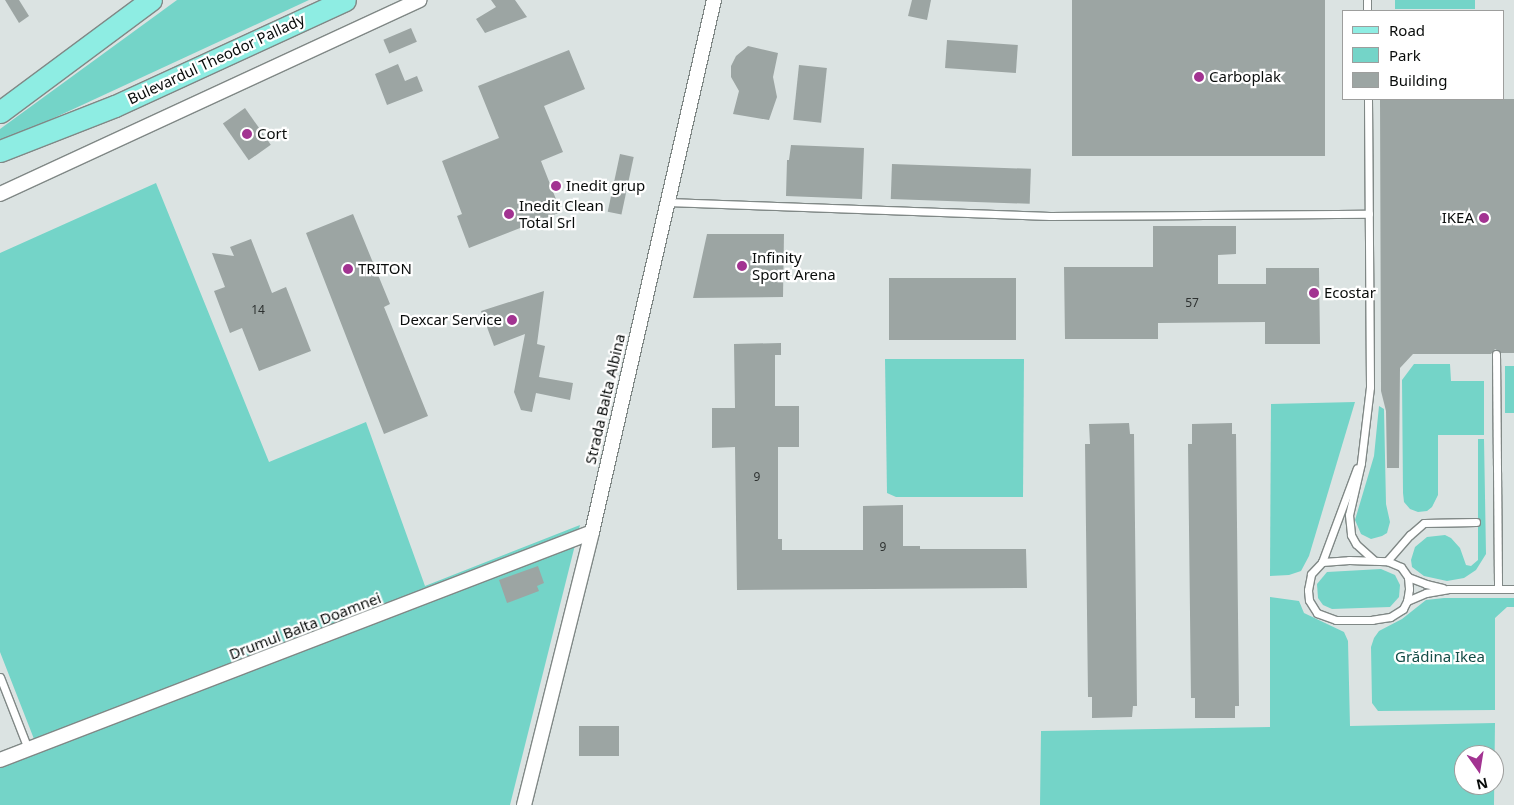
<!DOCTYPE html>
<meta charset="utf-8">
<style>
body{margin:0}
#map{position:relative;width:1514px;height:805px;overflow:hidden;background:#dbe3e2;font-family:"Noto Sans",sans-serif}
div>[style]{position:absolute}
.green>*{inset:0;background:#74d4c8;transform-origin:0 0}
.building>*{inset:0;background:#9ca5a3;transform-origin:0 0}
.roads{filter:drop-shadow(1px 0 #808886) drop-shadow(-1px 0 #808886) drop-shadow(0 1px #808886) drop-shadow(0 -1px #808886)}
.service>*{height:7px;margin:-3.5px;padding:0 3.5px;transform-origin:3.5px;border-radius:3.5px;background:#fff}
.minor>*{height:14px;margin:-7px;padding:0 7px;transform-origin:7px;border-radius:7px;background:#fff}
.primary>*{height:21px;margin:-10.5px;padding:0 10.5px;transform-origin:10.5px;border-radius:10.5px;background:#8eede3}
.dots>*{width:14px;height:14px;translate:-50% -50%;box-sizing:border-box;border:2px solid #fff;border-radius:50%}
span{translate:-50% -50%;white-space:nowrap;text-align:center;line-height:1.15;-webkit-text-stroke:4.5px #fff;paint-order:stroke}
.number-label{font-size:12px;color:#2e3231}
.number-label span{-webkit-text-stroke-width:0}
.street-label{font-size:15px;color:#090c0b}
.poi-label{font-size:15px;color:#090c0b}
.left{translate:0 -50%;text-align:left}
.right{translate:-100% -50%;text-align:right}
.park-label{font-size:15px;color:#124b45}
.legend{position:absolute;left:1342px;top:10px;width:162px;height:90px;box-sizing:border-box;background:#fff;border:1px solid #9d9e9d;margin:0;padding:6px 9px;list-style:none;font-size:15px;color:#090c0b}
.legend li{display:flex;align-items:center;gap:10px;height:25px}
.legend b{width:25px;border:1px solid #9d9e9d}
.north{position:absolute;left:1454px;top:745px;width:50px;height:50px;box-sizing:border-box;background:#fff;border:1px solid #9d9e9d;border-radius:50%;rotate:167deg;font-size:14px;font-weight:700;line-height:20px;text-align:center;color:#090c0b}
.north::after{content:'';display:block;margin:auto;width:18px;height:22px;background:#a23391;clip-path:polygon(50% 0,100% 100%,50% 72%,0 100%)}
</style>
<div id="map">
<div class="green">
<div style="clip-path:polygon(177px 0,309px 0,0 143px,0 129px)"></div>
<div style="left:1395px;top:0;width:80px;height:9px"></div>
<div style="clip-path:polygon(156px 183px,269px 462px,366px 422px,425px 586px,580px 525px,510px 805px,0 805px,0 753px,34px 739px,0 652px,0 253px)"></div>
<div style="clip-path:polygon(885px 359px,1024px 359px,1023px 497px,896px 497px,887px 493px)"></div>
<div style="clip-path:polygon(1414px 364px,1450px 364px,1451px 381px,1484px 381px,1484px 435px,1438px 435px,1438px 495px,1432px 507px,1427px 511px,1418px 512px,1410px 509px,1404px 502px,1403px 493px,1402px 380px)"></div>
<div style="left:1514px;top:366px;width:47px;height:9px;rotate:90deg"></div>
<div style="clip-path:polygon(1355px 402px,1309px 556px,1301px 571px,1289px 575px,1270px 576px,1271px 404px)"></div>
<div style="clip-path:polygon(1379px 406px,1384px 409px,1386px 504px,1390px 522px,1387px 533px,1382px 536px,1371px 539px,1361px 534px,1355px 520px,1374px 456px)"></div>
<div style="clip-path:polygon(1478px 439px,1484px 439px,1486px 554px,1476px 570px,1464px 578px,1447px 581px,1424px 576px,1412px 567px,1411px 560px,1415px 547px,1427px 537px,1445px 535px,1451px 538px,1460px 548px,1466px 565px,1471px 566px,1478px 560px)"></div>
<div style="clip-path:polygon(1381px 569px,1395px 575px,1400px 585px,1399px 597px,1390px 607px,1332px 609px,1323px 605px,1318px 598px,1317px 584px,1327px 572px)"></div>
<div style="clip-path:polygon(evenodd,1270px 597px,1299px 601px,1304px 613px,1344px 632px,1348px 641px,1350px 726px,1495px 723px,1494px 805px,1040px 805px,1041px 731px,1270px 727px,1270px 597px,1464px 755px,1494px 755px,1494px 785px,1464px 785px,1464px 755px)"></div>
<div style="clip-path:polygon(1444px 598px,1514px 598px,1514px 607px,1507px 607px,1495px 618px,1495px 710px,1378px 711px,1372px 703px,1371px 647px,1374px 638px,1379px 631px,1402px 619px,1426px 600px)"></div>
</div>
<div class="building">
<div style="clip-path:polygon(5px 0,19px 0,29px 16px,19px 23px)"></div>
<div style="clip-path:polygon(491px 0,515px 0,527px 17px,485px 33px,476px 19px,496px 7px)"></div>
<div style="clip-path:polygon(912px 0,931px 0,927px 20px,908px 16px)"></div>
<div style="left:1072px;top:0;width:253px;height:156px"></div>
<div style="left:411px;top:28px;width:15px;height:30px;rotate:67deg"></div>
<div style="left:947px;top:40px;width:71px;height:28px;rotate:4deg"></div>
<div style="clip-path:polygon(748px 46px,778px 53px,773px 77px,777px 97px,769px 120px,733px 114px,739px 91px,731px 77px,731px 66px,736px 56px)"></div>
<div style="clip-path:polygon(569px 50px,585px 89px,544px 106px,563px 152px,541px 161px,561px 212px,469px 248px,457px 216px,462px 214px,442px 161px,499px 138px,478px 86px)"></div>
<div style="clip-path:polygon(398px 64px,405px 81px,417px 76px,423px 91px,387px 105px,375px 74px)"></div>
<div style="left:799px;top:65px;width:28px;height:55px;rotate:6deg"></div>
<div style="clip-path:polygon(1380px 99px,1514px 99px,1514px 353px,1501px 353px,1495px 349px,1491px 354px,1413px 354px,1400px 368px,1399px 468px,1387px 468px,1386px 411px,1381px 391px)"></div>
<div style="left:245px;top:108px;width:45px;height:27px;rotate:55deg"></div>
<div style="clip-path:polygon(791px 145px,864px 148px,862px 199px,786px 196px,787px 160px,789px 160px)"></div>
<div style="left:620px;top:154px;width:14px;height:59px;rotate:12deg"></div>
<div style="left:892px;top:164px;width:139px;height:35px;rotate:2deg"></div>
<div style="clip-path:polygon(353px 214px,390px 304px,384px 307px,428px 416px,384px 434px,306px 233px)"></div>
<div style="clip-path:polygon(1153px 226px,1236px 226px,1236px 254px,1218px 255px,1218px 284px,1266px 284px,1266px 268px,1319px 268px,1320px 344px,1265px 344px,1265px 322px,1158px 323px,1158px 339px,1065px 339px,1064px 267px,1153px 267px)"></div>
<div style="clip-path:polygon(707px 234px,784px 234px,783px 297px,693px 298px)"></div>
<div style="clip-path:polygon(251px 239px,272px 293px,286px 287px,311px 351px,259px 371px,242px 328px,230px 333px,214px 291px,225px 287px,212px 253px,234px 256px,230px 247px)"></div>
<div style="left:889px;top:278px;width:127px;height:62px"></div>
<div style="clip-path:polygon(544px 291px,537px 344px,545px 346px,539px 377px,573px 383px,570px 400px,536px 393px,532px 412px,521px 410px,514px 392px,525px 334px,494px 346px,481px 311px)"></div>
<div style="clip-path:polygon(781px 343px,781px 355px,775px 355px,775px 406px,799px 406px,799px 447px,778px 447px,778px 539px,782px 539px,782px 550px,863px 550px,863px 506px,903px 505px,903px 546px,920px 546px,920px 549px,1026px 549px,1027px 588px,737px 590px,735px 447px,712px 448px,712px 408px,735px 408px,734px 344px)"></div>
<div style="clip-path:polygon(1129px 423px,1130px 434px,1134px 434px,1137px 706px,1133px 706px,1132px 717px,1092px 718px,1092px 697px,1088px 697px,1085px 444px,1090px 444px,1089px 424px)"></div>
<div style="clip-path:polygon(1232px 423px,1232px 434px,1236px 434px,1239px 706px,1235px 706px,1235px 718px,1195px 718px,1195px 698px,1191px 698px,1188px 444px,1192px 444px,1192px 424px)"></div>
<div style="clip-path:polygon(538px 566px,544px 583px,537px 586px,539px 591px,507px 603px,499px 580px)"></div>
<div style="left:579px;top:726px;width:40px;height:30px"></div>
</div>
<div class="roads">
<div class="service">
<div style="left:1367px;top:0;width:11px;rotate:90deg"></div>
<div style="left:1368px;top:99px;width:288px;rotate:89.6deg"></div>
<div style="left:1370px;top:387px;width:77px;rotate:96.8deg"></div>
<div style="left:1361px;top:463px;width:53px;rotate:103deg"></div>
<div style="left:1349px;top:515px;width:20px;rotate:84deg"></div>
<div style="left:1351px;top:535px;width:10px;rotate:61deg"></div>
<div style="left:1356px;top:544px;width:24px;rotate:42deg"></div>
<div style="left:667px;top:202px;width:383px;rotate:2.1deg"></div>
<div style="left:1050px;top:216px;width:319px;rotate:-0.4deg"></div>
<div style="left:1496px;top:354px;width:235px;rotate:89.5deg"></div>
<div style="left:1349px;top:560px;width:38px;rotate:2deg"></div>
<div style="left:1387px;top:561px;width:15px;rotate:23deg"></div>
<div style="left:1401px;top:567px;width:12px;rotate:55deg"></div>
<div style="left:1408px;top:577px;width:12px;rotate:85deg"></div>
<div style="left:1409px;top:589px;width:12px;rotate:99deg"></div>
<div style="left:1407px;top:601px;width:9px;rotate:117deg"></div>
<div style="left:1403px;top:609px;width:15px;rotate:148deg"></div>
<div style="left:1390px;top:617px;width:18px;rotate:171deg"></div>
<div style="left:1372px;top:620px;width:36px;rotate:180deg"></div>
<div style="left:1336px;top:620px;width:20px;rotate:-160deg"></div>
<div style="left:1317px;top:613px;width:15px;rotate:-122deg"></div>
<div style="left:1309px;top:600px;width:10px;rotate:-96deg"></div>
<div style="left:1308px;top:590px;width:16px;rotate:-79deg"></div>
<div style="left:1311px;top:574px;width:16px;rotate:-47deg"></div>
<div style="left:1322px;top:562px;width:27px;rotate:-4deg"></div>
<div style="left:1387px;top:561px;width:35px;rotate:-49deg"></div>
<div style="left:1410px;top:535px;width:18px;rotate:-41deg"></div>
<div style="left:1424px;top:523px;width:52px;rotate:-1.1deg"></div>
<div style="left:1322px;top:562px;width:100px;rotate:-69.6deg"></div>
<div style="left:1408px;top:577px;width:19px;rotate:21deg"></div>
<div style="left:1426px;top:584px;width:17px;rotate:13deg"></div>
<div style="left:1407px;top:601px;width:21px;rotate:-23deg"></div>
<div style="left:1426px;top:593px;width:22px;rotate:-10deg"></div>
<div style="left:1448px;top:589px;width:66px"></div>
<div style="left:0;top:677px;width:77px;rotate:68.7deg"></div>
</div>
<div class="minor">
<div style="left:0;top:194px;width:462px;rotate:-24.8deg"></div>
<div style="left:0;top:760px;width:634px;rotate:-21.06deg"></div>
<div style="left:524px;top:805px;width:281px;rotate:-76deg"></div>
<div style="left:592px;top:532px;width:546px;rotate:-77.08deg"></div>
</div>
<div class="primary">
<div style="left:0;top:112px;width:188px;rotate:-36.6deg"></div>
<div style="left:0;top:151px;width:123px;rotate:-21.4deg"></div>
<div style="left:115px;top:106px;width:253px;rotate:-24.7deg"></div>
</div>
</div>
<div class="dots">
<div style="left:1199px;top:77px;background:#a23391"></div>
<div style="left:247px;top:134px;background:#a23391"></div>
<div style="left:556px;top:186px;background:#a23391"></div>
<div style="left:509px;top:214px;background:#a23391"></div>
<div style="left:1484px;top:218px;background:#a23391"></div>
<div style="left:742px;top:266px;background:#a23391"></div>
<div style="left:348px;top:269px;background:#a23391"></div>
<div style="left:1314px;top:293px;background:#a23391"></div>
<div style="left:512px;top:320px;background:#a23391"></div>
</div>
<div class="number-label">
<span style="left:1192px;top:303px">57</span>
<span style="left:258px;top:310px">14</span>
<span style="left:757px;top:477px">9</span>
<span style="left:883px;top:547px">9</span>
</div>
<div class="street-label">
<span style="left:216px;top:59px;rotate:-25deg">Bulevardul Theodor Pallady</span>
<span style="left:605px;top:399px;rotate:-77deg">Strada Balta Albina</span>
<span style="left:305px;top:626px;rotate:-21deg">Drumul Balta Doamnei</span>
</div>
<div class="poi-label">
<span class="left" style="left:1209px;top:77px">Carboplak</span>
<span class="left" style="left:257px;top:134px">Cort</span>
<span class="left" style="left:566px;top:186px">Inedit grup</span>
<span class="left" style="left:519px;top:214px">Inedit Clean<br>Total Srl</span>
<span class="right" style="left:1474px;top:218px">IKEA</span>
<span class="left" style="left:752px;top:266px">Infinity<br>Sport Arena</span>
<span class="left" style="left:358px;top:269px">TRITON</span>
<span class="left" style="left:1324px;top:293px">Ecostar</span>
<span class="right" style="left:502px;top:320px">Dexcar Service</span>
</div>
<div class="park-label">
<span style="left:1440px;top:657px">Grădina Ikea</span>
</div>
<ul class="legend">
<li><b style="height:6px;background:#8eede3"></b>Road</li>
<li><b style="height:14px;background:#74d4c8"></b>Park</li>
<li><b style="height:14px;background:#9ca5a3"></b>Building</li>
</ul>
<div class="north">N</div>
</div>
